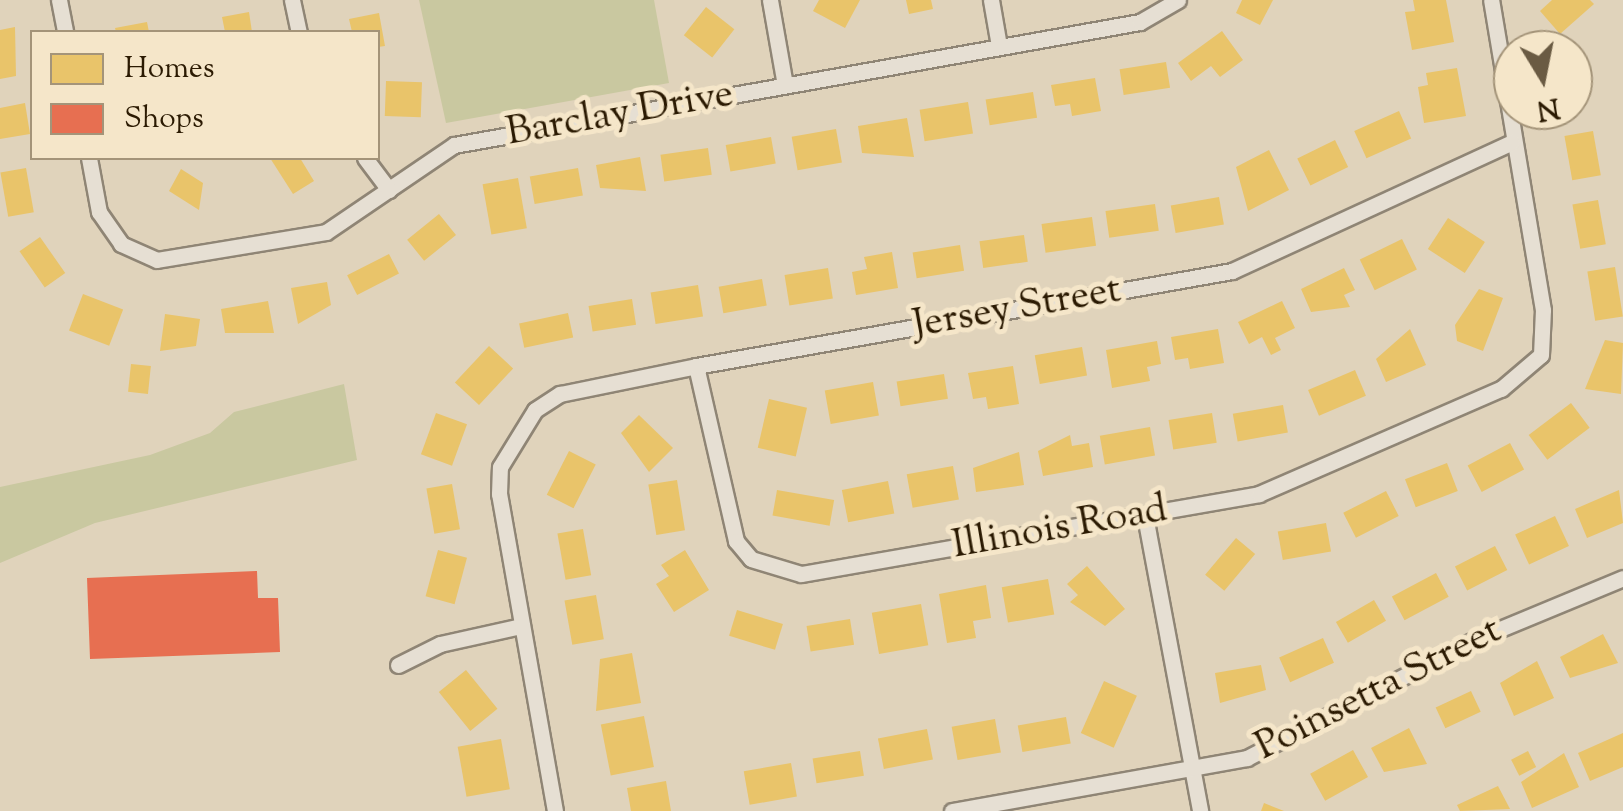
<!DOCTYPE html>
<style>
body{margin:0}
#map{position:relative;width:1623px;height:811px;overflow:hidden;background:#e0d3bb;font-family:"Sorts Mill Goudy",serif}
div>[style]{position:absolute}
.green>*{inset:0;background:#c9c8a0}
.homes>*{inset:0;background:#e9c46a;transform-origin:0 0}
.shops>*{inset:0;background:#e76f51}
.roads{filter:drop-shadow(2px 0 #8f8575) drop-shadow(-2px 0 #8f8575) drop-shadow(0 2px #8f8575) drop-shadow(0 -2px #8f8575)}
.minor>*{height:15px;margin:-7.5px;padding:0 7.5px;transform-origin:7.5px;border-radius:7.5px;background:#e6dfd3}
span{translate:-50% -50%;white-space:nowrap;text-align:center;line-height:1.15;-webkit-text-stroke:10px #f5e6c9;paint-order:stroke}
.street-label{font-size:40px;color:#2b1a02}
.legend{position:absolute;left:30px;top:30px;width:350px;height:130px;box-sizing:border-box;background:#f5e6c9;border:2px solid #a49479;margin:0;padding:12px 18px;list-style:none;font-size:30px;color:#2b1a02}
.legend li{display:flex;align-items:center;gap:20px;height:50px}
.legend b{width:50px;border:2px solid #a49479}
.north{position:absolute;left:1493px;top:30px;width:100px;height:100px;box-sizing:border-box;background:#f5e6c9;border:2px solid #a49479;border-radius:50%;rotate:170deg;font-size:28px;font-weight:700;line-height:40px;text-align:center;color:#2b1a02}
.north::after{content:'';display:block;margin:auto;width:35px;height:45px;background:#6a5b43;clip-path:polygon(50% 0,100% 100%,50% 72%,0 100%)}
</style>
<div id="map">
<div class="green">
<div style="clip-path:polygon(419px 0,654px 0,669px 83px,446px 123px)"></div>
<div style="clip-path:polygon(344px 384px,357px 460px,95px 523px,0 563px,0 487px,150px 455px,210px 433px,234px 412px)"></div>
</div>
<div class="homes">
<div style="clip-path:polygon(819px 0,860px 0,845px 28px,813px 11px)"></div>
<div style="clip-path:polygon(906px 0,931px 0,933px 9px,909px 14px)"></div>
<div style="clip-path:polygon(1242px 0,1273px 0,1260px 25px,1236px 13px)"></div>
<div style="clip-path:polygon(1413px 0,1446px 0,1454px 42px,1412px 50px,1405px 12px,1415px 11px)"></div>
<div style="clip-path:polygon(1552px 0,1590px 0,1594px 4px,1560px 34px,1540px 11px)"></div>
<div style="left:706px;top:7px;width:36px;height:36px;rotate:38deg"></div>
<div style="clip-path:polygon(249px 12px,252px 32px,225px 32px,222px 17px)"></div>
<div style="clip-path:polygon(379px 13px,385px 46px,378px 47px,378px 32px,352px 32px,349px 19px)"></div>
<div style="clip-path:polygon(147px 22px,149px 32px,116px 32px,115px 28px)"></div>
<div style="clip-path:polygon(15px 27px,16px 76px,0 79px,0 30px)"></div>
<div style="clip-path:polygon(1222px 31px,1243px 60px,1220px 77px,1211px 66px,1191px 81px,1178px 63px)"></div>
<div style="left:1166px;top:62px;width:26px;height:47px;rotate:81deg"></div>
<div style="clip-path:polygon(1578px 64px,1585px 106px,1573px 108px,1573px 65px)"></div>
<div style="clip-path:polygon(1457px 68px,1466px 116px,1424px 123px,1418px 87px,1428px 85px,1426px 73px)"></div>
<div style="clip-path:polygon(1095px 78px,1101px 111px,1072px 116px,1070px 104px,1055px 106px,1051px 85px)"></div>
<div style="left:386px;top:81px;width:36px;height:35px;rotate:2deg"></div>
<div style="left:1033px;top:92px;width:26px;height:48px;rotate:81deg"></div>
<div style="left:968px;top:102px;width:32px;height:49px;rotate:81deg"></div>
<div style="clip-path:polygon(25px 103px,30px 134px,0 139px,0 108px)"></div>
<div style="left:1399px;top:111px;width:30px;height:49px;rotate:66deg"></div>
<div style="clip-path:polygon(907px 118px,914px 157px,862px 153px,858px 126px)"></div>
<div style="left:836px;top:129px;width:34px;height:45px;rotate:80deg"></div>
<div style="left:1593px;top:131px;width:45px;height:29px;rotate:80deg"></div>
<div style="left:771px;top:137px;width:27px;height:46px;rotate:80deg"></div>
<div style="left:1335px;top:140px;width:30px;height:42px;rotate:64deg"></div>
<div style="left:708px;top:148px;width:27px;height:48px;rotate:82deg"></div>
<div style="clip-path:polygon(1269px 150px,1289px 190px,1248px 211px,1236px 167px)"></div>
<div style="clip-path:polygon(640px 157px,646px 191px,600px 188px,596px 165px)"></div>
<div style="clip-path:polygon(270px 158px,300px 158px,314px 181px,293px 194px)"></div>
<div style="left:26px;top:168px;width:45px;height:26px;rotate:80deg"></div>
<div style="left:578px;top:168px;width:28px;height:49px;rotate:80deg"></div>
<div style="clip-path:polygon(181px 169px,203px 183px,199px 210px,169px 191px)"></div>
<div style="left:518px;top:178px;width:51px;height:36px;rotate:80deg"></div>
<div style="left:1219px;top:197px;width:28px;height:49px;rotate:80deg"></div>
<div style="left:1598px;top:200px;width:45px;height:26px;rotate:80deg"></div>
<div style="left:1155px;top:204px;width:27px;height:50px;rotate:82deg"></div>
<div style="left:439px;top:214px;width:27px;height:41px;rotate:51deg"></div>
<div style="left:1092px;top:217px;width:29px;height:51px;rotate:82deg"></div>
<div style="left:1448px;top:218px;width:44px;height:37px;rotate:33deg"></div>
<div style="left:1024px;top:235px;width:27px;height:45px;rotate:82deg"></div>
<div style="left:40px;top:237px;width:44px;height:25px;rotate:55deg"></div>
<div style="left:1402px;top:239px;width:34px;height:47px;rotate:64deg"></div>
<div style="left:960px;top:245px;width:26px;height:48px;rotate:81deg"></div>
<div style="clip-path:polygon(892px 252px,898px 288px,856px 295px,852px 272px,867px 269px,864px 257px)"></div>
<div style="left:389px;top:254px;width:22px;height:47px;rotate:63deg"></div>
<div style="left:1615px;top:267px;width:50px;height:28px;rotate:81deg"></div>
<div style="left:828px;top:268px;width:31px;height:44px;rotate:81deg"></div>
<div style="clip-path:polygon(1344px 268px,1355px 290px,1344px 295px,1350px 307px,1311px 312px,1301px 289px)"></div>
<div style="left:762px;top:279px;width:27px;height:44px;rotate:80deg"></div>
<div style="clip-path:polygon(327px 282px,331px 305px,298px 324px,291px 288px)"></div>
<div style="left:698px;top:285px;width:32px;height:48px;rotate:81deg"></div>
<div style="clip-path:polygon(1479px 289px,1503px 298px,1483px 351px,1457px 341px,1455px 325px)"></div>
<div style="left:83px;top:294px;width:43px;height:39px;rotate:21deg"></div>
<div style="left:632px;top:299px;width:26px;height:44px;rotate:81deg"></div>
<div style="clip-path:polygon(268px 301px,274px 333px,225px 333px,221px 309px)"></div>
<div style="clip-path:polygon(1282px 301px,1295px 328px,1275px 338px,1281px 350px,1271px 355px,1262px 337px,1249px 344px,1238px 322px)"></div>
<div style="left:568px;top:313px;width:25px;height:50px;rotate:78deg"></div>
<div style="clip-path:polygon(165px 314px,200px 319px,196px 346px,160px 351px)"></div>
<div style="clip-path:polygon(1218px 329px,1224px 363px,1190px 369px,1188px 358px,1175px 360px,1171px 337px)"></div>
<div style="clip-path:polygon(1410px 329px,1426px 365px,1386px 382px,1376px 359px)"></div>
<div style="clip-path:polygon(1605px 340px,1623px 343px,1621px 394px,1585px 389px)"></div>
<div style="clip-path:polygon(1157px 341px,1161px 364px,1147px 367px,1150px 381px,1112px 388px,1106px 350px)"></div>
<div style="left:489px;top:346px;width:33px;height:50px;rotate:43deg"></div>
<div style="left:1082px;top:347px;width:29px;height:48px;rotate:80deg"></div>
<div style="left:131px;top:364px;width:20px;height:28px;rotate:6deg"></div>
<div style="clip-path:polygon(1013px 366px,1019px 404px,988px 409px,986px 397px,973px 399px,968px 373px)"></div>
<div style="left:1355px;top:370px;width:28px;height:51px;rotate:67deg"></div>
<div style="left:944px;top:374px;width:25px;height:48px;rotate:81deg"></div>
<div style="left:873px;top:382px;width:34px;height:49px;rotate:80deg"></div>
<div style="left:769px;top:399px;width:39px;height:50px;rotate:13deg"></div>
<div style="left:1571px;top:403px;width:31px;height:53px;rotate:53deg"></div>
<div style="left:1283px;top:405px;width:28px;height:51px;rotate:80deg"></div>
<div style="left:436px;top:413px;width:33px;height:44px;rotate:20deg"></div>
<div style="left:1212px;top:413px;width:30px;height:44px;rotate:81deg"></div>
<div style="clip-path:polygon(639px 415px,673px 448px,649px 472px,621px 433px)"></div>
<div style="left:1150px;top:427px;width:29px;height:51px;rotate:80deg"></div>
<div style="clip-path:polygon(1070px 435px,1072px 446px,1089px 443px,1093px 467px,1043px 476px,1038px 451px)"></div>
<div style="left:1510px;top:443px;width:30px;height:48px;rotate:62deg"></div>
<div style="left:569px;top:451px;width:30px;height:49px;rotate:27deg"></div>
<div style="clip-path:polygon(1019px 452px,1024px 485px,976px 492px,973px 468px)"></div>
<div style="left:1447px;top:463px;width:30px;height:45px;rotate:69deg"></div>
<div style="left:953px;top:466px;width:34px;height:47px;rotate:80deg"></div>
<div style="left:677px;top:480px;width:51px;height:29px;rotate:81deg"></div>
<div style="left:888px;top:481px;width:33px;height:47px;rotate:79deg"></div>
<div style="left:452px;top:484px;width:46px;height:26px;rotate:80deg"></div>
<div style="left:777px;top:490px;width:58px;height:26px;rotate:10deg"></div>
<div style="clip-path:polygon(1619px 490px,1623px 523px,1587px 538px,1575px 509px)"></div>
<div style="left:1386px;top:491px;width:28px;height:48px;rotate:63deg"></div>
<div style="left:1555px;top:516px;width:33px;height:44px;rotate:65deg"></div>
<div style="left:1326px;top:523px;width:29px;height:49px;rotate:80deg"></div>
<div style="left:583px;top:529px;width:47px;height:26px;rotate:80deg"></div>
<div style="left:1236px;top:538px;width:25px;height:48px;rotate:40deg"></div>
<div style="left:1495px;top:546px;width:27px;height:45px;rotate:63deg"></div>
<div style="left:438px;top:550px;width:30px;height:48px;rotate:15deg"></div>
<div style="clip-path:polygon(685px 550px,709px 590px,674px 612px,656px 584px,669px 576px,661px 565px)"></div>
<div style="clip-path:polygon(1087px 566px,1125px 609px,1105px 626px,1070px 602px,1078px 595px,1067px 584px)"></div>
<div style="left:1436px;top:573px;width:27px;height:50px;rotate:62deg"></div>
<div style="left:1048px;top:579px;width:36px;height:47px;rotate:80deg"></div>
<div style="clip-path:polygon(986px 585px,991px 618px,973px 621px,976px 638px,947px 643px,939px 594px)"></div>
<div style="left:596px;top:595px;width:45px;height:32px;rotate:80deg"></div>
<div style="left:1374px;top:600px;width:24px;height:44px;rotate:60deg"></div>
<div style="left:921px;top:604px;width:42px;height:50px;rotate:80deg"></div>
<div style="left:737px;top:610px;width:48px;height:27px;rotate:17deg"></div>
<div style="left:850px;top:619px;width:26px;height:44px;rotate:81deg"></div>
<div style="clip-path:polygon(1603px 634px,1618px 663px,1570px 678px,1560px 657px)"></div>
<div style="left:1323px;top:638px;width:27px;height:48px;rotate:66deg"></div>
<div style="clip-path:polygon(632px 653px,641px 703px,596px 711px,600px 659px)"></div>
<div style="clip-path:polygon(1537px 661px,1554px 698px,1514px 716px,1500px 683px)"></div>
<div style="clip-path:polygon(1261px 665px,1266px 690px,1220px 703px,1215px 673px)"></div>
<div style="left:466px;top:670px;width:50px;height:35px;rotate:51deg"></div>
<div style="left:1104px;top:681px;width:36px;height:57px;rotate:24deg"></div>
<div style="left:1471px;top:691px;width:23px;height:39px;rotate:65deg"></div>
<div style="left:644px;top:716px;width:52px;height:44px;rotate:79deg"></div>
<div style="left:1066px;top:717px;width:27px;height:49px;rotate:80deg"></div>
<div style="left:995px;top:719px;width:34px;height:44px;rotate:80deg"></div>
<div style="clip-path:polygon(1409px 728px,1427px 764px,1384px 772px,1371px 748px)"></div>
<div style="left:927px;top:729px;width:31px;height:50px;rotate:79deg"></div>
<div style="clip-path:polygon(1623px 733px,1623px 767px,1590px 781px,1578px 753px)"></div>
<div style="left:501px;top:739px;width:51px;height:44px;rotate:80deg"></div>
<div style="left:1353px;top:750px;width:31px;height:49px;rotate:61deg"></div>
<div style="left:860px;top:751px;width:25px;height:48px;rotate:81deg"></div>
<div style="left:1528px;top:751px;width:18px;height:19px;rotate:63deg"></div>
<div style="clip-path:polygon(1564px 753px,1579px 787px,1532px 808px,1521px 782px)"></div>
<div style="left:791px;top:763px;width:34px;height:48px;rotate:80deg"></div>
<div style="clip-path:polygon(666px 781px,671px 811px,631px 811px,627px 788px)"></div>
<div style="clip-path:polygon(1498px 786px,1510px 809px,1460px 811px,1457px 805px)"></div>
<div style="clip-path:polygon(1264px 803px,1284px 811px,1261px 811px)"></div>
</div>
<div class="shops">
<div style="clip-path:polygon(257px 571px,258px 598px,278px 598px,280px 652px,90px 659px,87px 578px)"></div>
</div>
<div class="roads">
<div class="minor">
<div style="left:59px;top:0;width:33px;rotate:79deg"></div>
<div style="left:292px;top:0;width:33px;rotate:78deg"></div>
<div style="left:770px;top:0;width:86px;rotate:80deg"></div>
<div style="left:991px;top:0;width:47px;rotate:80.1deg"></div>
<div style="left:89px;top:158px;width:55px;rotate:79.5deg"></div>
<div style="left:99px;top:212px;width:39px;rotate:55deg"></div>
<div style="left:121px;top:244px;width:39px;rotate:24deg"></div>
<div style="left:157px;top:260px;width:171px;rotate:-9.4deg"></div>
<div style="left:326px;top:232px;width:155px;rotate:-34.2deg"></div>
<div style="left:454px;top:145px;width:697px;rotate:-10.17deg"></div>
<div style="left:1140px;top:22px;width:44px;rotate:-30.1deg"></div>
<div style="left:365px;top:158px;width:40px;rotate:53deg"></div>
<div style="left:696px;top:366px;width:180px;rotate:77.1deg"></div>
<div style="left:736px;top:541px;width:23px;rotate:50deg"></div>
<div style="left:751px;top:559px;width:52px;rotate:16.7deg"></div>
<div style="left:801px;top:574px;width:465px;rotate:-9.9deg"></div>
<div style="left:1259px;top:494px;width:264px;rotate:-23.5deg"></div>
<div style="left:1501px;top:389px;width:52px;rotate:-40.4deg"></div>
<div style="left:1541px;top:355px;width:45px;rotate:-87.5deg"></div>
<div style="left:1543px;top:310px;width:314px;rotate:-99.5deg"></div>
<div style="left:1145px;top:516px;width:300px;rotate:79.4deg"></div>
<div style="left:398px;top:665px;width:47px;rotate:-26.6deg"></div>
<div style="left:440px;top:644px;width:83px;rotate:-12.5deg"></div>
<div style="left:555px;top:811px;width:322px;rotate:-100deg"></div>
<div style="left:499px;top:494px;width:27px;rotate:-88deg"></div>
<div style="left:500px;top:467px;width:67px;rotate:-58.4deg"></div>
<div style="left:535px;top:410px;width:30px;rotate:-33deg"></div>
<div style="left:560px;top:394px;width:139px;rotate:-11.6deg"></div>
<div style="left:696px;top:366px;width:544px;rotate:-10.05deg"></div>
<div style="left:1232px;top:271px;width:308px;rotate:-24.7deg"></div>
<div style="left:952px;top:811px;width:300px;rotate:-10.2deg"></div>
<div style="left:1247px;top:758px;width:258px;rotate:-27.5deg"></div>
<div style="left:1476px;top:639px;width:159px;rotate:-22.5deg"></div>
</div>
</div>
<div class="street-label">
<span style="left:620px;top:115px;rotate:-10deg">Barclay Drive</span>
<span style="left:1017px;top:309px;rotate:-10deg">Jersey Street</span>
<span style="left:1060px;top:529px;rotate:-10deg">Illinois Road</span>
<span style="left:1379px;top:690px;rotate:-27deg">Poinsetta Street</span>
</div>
<ul class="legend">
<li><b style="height:28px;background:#e9c46a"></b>Homes</li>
<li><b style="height:28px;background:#e76f51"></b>Shops</li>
</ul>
<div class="north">N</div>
</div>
